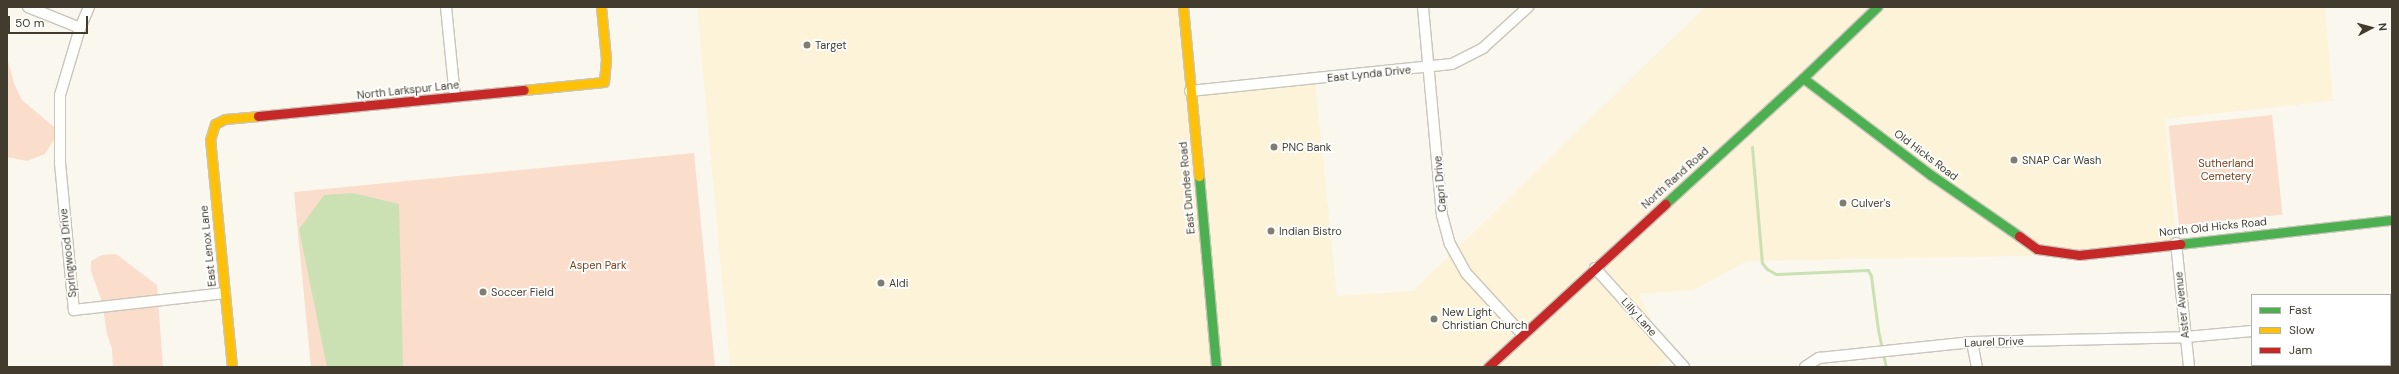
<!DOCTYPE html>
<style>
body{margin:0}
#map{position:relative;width:2399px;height:374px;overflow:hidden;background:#faf7ef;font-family:"DM Sans",sans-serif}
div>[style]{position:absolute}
.built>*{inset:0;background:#fdf3d8}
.green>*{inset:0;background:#faddcb;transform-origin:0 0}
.water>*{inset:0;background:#cbe1b4}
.stream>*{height:3px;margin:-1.5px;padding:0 1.5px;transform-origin:1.5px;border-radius:1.5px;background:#cbe1b4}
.roads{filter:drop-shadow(1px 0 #c8c5bb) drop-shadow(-1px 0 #c8c5bb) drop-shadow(0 1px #c8c5bb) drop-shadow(0 -1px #c8c5bb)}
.street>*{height:10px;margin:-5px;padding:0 5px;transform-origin:5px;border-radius:5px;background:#fefefd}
.fast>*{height:9px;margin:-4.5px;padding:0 4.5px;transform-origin:4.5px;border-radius:4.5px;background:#4caf50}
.slow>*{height:9px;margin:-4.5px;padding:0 4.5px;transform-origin:4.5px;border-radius:4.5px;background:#ffc107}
.jam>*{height:9px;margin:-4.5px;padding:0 4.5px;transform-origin:4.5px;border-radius:4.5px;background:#c62828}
.dots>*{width:11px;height:11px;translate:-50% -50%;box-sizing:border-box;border:2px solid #fff;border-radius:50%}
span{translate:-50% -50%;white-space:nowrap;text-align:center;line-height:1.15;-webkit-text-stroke:3.5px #fff;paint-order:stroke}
.poi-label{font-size:11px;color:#413c2e}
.left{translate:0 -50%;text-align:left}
.street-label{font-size:11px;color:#413c2e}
.park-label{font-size:11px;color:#7b401b}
.frame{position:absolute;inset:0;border:8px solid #413c2e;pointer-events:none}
.legend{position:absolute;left:2251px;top:294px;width:140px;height:72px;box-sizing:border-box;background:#fff;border:1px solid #b3b1ab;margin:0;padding:5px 7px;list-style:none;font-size:12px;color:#413c2e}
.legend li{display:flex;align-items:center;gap:8px;height:20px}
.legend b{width:20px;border:1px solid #b3b1ab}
.north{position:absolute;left:2351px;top:8px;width:40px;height:40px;-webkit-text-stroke:3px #fff;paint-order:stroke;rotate:84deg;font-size:11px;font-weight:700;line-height:16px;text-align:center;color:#413c2e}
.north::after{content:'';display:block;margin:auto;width:14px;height:18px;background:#413c2e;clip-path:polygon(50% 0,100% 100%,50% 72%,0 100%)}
.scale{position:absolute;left:8px;top:16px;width:80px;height:18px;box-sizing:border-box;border:2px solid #413c2e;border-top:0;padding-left:5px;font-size:12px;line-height:14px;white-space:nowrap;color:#413c2e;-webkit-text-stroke:3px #fff;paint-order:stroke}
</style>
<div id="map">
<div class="built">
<div style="clip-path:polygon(697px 7px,1183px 7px,1190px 91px,1315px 80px,1337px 296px,1413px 291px,1705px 7px,2325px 7px,2333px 101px,2165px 119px,2176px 243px,2079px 255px,1747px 261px,1694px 290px,1639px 294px,1661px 342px,1672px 354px,1659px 367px,730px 367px)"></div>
</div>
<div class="green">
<div style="clip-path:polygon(7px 58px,15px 86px,22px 100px,54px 127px,57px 134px,45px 154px,27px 161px,7px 157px)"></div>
<div style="left:2272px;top:115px;width:100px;height:104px;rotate:84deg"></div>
<div style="clip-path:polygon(694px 153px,715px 367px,311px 367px,294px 192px)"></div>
<div style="clip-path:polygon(116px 254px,157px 285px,163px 367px,113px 367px,112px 349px,107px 334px,102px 302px,91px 271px,91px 261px,102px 255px)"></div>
</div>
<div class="water">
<div style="clip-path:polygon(353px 193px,399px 204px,403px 367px,327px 367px,299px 229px,324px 195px)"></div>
</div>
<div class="stream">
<div style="left:1752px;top:147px;width:116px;rotate:85.1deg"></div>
<div style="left:1762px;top:263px;width:8px;rotate:50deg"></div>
<div style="left:1767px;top:269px;width:10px;rotate:29deg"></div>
<div style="left:1776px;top:274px;width:92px;rotate:-2.5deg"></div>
<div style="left:1868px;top:270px;width:7px;rotate:63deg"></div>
<div style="left:1871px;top:276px;width:54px;rotate:82.6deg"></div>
<div style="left:1878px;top:330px;width:38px;rotate:78deg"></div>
</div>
<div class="roads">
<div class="street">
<div style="left:28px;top:7px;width:56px;rotate:22deg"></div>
<div style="left:89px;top:7px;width:23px;rotate:113deg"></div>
<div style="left:80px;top:28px;width:70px;rotate:106.6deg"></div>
<div style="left:60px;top:95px;width:68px;rotate:90deg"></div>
<div style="left:60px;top:163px;width:148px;rotate:84.6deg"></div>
<div style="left:74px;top:310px;width:152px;rotate:-6.4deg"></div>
<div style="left:446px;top:7px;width:90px;rotate:84.3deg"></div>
<div style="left:1423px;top:7px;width:209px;rotate:84.8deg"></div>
<div style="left:1442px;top:215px;width:30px;rotate:75deg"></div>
<div style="left:1450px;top:244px;width:33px;rotate:61deg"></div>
<div style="left:1466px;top:273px;width:83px;rotate:47.4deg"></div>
<div style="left:1190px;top:91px;width:263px;rotate:-5.9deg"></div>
<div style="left:1452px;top:64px;width:35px;rotate:-27deg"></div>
<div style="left:1483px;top:48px;width:61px;rotate:-42.3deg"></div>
<div style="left:2176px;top:243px;width:125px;rotate:84deg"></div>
<div style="left:1595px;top:268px;width:133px;rotate:48deg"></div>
<div style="left:1972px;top:342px;width:25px;rotate:79deg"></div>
<div style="left:2335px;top:365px;width:3px;rotate:45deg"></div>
<div style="left:1805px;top:367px;width:17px;rotate:-33deg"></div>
<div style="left:1819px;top:358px;width:154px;rotate:-6deg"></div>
<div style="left:1972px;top:342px;width:214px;rotate:-1.3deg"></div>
<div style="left:2186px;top:337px;width:66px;rotate:-5.2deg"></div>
</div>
<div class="fast">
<div style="left:1803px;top:78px;width:161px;rotate:37.2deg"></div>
<div style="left:1931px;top:175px;width:107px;rotate:34.7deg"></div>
<div style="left:1199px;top:176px;width:192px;rotate:84.9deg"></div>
<div style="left:1665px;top:204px;width:187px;rotate:-42.4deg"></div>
<div style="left:1803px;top:78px;width:103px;rotate:-43.8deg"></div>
<div style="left:2180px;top:244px;width:213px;rotate:-6.5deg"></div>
</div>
<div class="slow">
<div style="left:1183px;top:7px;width:170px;rotate:84.6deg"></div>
<div style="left:524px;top:90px;width:80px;rotate:-5.7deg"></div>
<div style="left:604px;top:82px;width:23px;rotate:-85deg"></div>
<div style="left:606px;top:59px;width:52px;rotate:-95.5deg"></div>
<div style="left:232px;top:367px;width:228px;rotate:-95.5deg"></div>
<div style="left:210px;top:140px;width:17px;rotate:-73deg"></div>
<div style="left:215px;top:124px;width:11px;rotate:-27deg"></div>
<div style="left:225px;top:119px;width:33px;rotate:-5deg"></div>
</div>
<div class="jam">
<div style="left:258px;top:116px;width:267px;rotate:-5.6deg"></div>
<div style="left:2019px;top:236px;width:22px;rotate:36deg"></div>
<div style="left:2037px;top:249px;width:42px;rotate:8.1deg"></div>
<div style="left:2079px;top:255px;width:102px;rotate:-6.2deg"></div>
<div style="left:1488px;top:367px;width:241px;rotate:-42.6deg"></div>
</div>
</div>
<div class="dots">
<div style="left:807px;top:45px;background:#827d72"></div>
<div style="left:1274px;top:147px;background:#827d72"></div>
<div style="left:2014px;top:160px;background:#827d72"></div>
<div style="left:1843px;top:203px;background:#827d72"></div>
<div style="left:1271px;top:231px;background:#827d72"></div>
<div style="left:881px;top:283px;background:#827d72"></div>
<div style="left:483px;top:292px;background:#827d72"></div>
<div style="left:1434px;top:319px;background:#827d72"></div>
</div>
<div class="poi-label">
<span class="left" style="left:815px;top:45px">Target</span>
<span class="left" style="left:1282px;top:147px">PNC Bank</span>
<span class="left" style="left:2022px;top:160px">SNAP Car Wash</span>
<span class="left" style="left:1851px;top:203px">Culver's</span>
<span class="left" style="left:1279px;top:231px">Indian Bistro</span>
<span class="left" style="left:889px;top:283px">Aldi</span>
<span class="left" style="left:491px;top:292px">Soccer Field</span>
<span class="left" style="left:1442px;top:319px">New Light<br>Christian Church</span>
</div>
<div class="street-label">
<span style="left:1369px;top:74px;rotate:-6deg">East Lynda Drive</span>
<span style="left:408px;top:90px;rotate:-6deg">North Larkspur Lane</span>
<span style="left:1926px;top:155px;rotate:37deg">Old Hicks Road</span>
<span style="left:1675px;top:178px;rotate:-42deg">North Rand Road</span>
<span style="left:1440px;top:184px;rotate:-95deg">Capri Drive</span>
<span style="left:1187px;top:188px;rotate:-95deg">East Dundee Road</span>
<span style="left:2213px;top:227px;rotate:-6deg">North Old Hicks Road</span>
<span style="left:208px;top:246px;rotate:-96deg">East Lenox Lane</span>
<span style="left:68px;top:253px;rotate:-96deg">Springwood Drive</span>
<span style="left:2182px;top:305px;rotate:-96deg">Aster Avenue</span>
<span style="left:1639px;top:317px;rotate:48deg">Lilly Lane</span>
<span style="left:1994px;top:342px;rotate:-2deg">Laurel Drive</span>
</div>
<div class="park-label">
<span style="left:2226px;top:170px">Sutherland<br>Cemetery</span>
<span style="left:598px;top:265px">Aspen Park</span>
</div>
<div class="frame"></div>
<ul class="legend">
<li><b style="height:5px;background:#4caf50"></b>Fast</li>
<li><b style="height:5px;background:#ffc107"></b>Slow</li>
<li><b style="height:5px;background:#c62828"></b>Jam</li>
</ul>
<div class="north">N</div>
<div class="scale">50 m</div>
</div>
